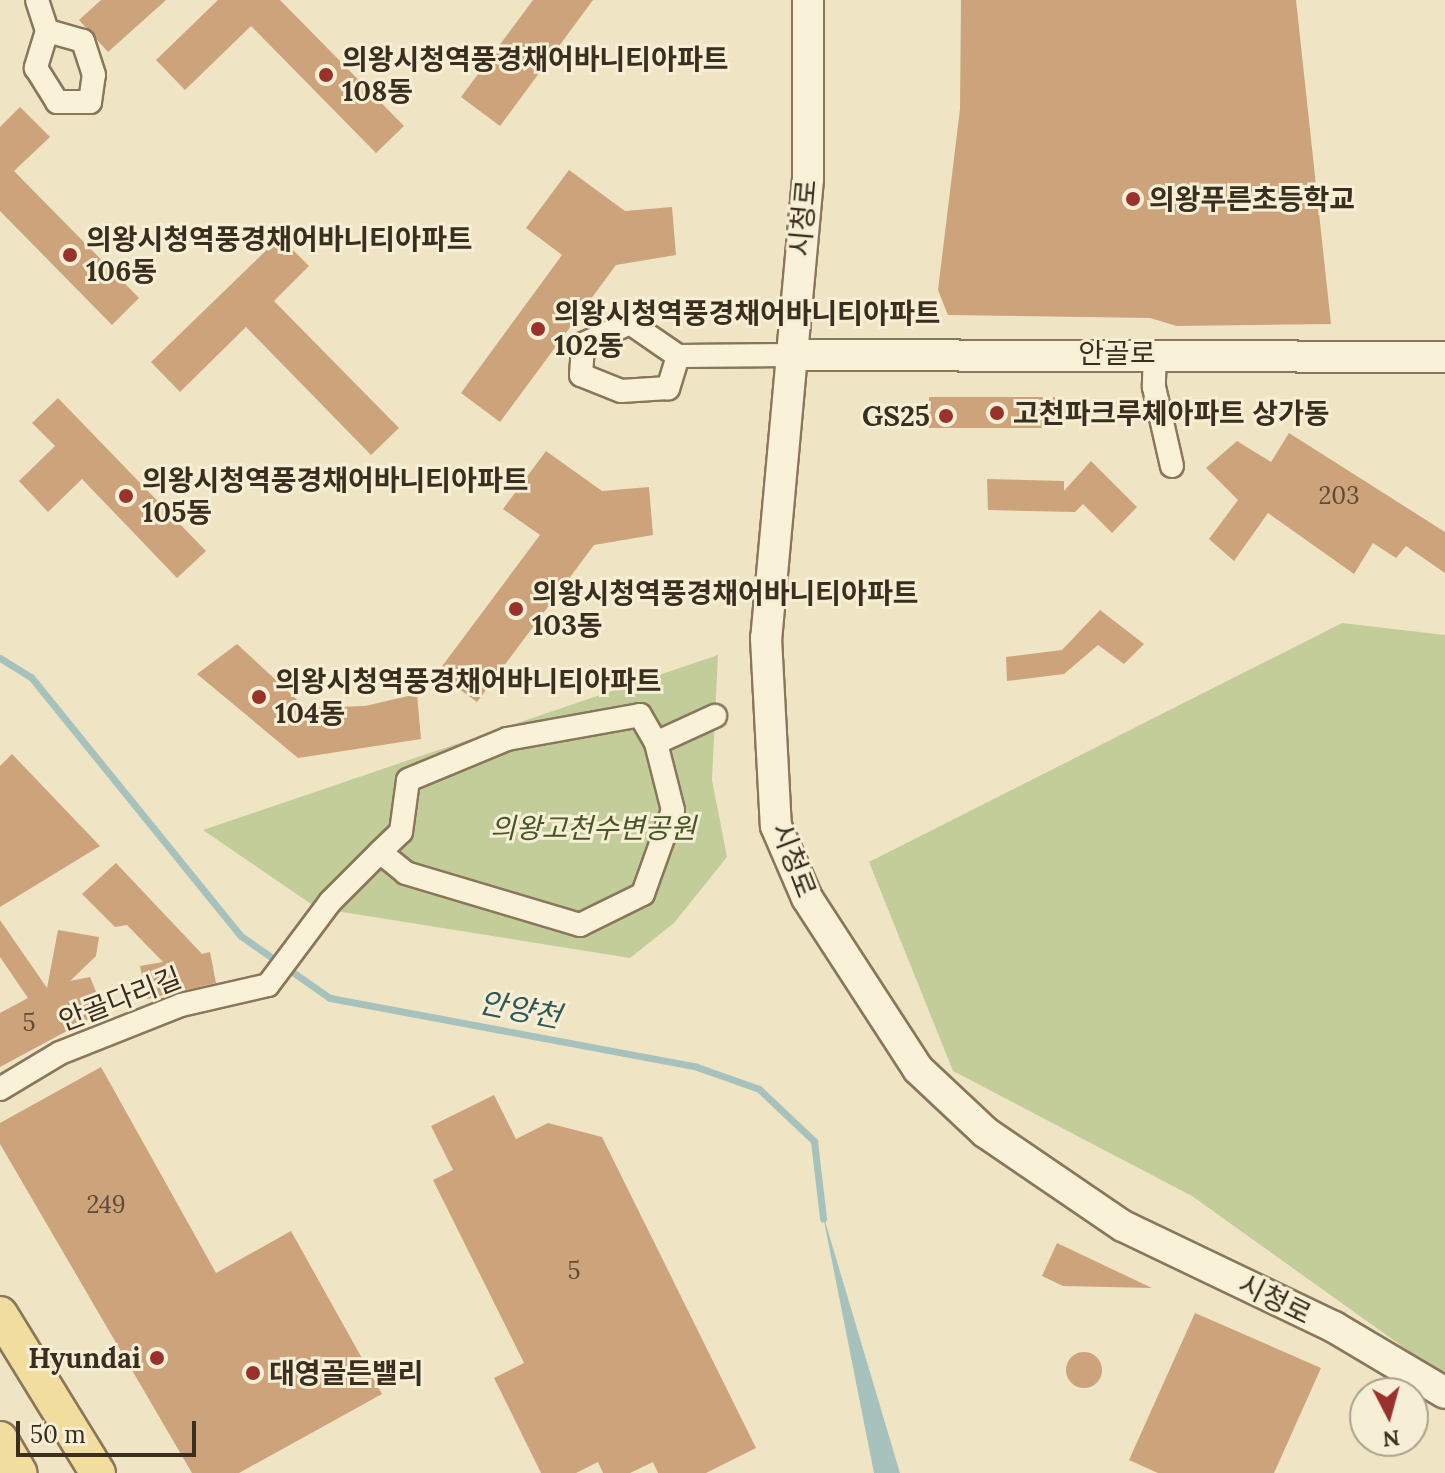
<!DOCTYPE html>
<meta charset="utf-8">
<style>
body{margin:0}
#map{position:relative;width:1445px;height:1473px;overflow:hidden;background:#efe5c5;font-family:Lora,"Noto Sans KR",serif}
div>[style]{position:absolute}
.green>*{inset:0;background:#c3cd99}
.water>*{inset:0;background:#a7c2bc}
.stream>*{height:7px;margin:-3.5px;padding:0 3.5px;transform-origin:3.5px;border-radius:3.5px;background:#a7c2bc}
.building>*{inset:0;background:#cda37b;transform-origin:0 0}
.round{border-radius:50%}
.roads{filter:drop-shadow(2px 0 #8a775b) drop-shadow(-2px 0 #8a775b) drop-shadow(0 2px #8a775b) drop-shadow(0 -2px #8a775b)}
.street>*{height:22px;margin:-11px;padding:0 11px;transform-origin:11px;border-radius:11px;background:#f9f2d9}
.secondary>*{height:30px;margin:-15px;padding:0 15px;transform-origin:15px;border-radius:15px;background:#f9f2d9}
.primary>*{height:34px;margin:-17px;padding:0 17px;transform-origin:17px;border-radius:17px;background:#f1dd9e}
.dots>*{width:22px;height:22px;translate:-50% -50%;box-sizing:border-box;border:4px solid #f6efd5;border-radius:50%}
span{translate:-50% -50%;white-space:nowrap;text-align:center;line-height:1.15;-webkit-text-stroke:6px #f6efd5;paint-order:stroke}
.number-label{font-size:24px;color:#5f4b36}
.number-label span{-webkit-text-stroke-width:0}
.poi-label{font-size:28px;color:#3a2e1f;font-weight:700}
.left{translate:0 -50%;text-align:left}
.right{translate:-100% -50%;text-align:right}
.street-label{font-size:28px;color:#3a2e1f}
.park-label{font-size:28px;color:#475625;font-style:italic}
.water-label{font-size:30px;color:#2e595a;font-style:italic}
.north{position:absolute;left:1349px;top:1377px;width:80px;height:80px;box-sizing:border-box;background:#f6efd5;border:2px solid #aba28c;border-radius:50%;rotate:174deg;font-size:22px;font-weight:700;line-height:32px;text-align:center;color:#3a2e1f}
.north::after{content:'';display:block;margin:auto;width:28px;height:36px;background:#99322b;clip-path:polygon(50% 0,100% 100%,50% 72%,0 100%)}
.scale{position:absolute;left:16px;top:1421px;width:180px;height:36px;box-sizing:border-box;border:4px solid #3a2e1f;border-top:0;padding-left:10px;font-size:24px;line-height:28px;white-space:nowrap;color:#3a2e1f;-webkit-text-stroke:6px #f6efd5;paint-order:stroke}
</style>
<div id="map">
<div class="green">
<div style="clip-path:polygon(1342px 623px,1445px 635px,1445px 1377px,1192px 1196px,953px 1071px,869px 862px)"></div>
<div style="clip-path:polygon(718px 655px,712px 780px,727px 857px,674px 923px,630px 958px,317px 908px,203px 830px)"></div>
</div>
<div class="water">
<div style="clip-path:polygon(822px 1211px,900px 1473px,874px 1473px)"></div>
</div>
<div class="stream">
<div style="left:0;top:658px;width:36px;rotate:32deg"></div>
<div style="left:31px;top:677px;width:333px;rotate:51deg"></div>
<div style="left:241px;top:936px;width:108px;rotate:34.9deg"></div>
<div style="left:330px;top:998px;width:373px;rotate:10.6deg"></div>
<div style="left:697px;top:1067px;width:66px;rotate:19.5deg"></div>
<div style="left:759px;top:1089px;width:76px;rotate:43.4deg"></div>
<div style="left:814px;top:1141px;width:78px;rotate:83.3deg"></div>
</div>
<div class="building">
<div style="clip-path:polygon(101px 0,166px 0,108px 52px,79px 20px)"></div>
<div style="clip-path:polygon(218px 0,280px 0,404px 126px,376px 153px,251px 26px,185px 90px,156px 60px)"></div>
<div style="clip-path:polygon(533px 0,593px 0,500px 126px,461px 97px)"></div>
<div style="clip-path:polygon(961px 0,1296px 0,1331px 324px,1177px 326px,1150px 318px,948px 315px,938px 290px,960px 109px)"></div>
<div style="clip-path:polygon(20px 107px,50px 137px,14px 171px,139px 298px,112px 325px,0 211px,0 127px)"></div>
<div style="clip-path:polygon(569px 170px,625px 211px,672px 207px,676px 255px,616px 265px,500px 422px,461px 393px,562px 255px,526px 228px)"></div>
<div style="clip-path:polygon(280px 237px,309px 266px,274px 301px,399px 428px,371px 455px,246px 327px,180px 392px,151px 362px)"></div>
<div style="left:929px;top:397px;width:136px;height:31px"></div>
<div style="clip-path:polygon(58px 398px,206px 551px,177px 578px,82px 479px,48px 512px,19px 481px,55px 446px,32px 423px)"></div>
<div style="clip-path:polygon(1289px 433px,1445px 532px,1445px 573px,1406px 546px,1396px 558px,1373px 543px,1354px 574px,1268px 513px,1234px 561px,1209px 539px,1238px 500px,1206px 468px,1237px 441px,1271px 462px)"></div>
<div style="clip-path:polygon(546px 451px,602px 491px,649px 487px,653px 535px,594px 545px,477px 702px,437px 673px,540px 535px,503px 509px)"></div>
<div style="clip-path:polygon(1091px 461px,1137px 507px,1112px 533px,1083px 504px,1075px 512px,988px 510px,987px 479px,1064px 481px,1064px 491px)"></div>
<div style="clip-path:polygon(1100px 610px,1144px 644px,1124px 664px,1098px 645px,1064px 674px,1007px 681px,1006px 657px,1062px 650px)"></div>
<div style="clip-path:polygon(237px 644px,306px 708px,365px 706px,417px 694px,421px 739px,298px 758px,197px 674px)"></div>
<div style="clip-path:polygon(12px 754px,100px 846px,0 907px,0 766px)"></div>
<div style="clip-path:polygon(116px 863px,202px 954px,210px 952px,216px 983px,147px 999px,140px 966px,163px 962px,127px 925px,115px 927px,82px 894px)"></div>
<div style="clip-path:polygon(0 920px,47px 988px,58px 930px,99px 937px,96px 956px,70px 981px,90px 977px,104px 1011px,0 1067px,0 1013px,28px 998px,0 957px)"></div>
<div style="clip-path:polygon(101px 1067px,216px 1273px,291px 1231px,382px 1394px,239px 1473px,192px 1473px,0 1144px,0 1123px)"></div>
<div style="clip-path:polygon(494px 1095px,516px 1139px,548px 1123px,602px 1137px,756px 1448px,706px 1473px,658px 1473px,653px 1462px,630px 1473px,603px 1473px,598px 1462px,576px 1473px,541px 1473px,494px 1378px,524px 1363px,433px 1180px,453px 1170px,431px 1126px)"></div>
<div style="clip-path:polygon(1057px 1243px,1152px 1288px,1063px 1286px,1042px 1276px)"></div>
<div style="clip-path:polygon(1195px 1313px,1321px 1368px,1274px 1473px,1158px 1473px,1129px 1460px)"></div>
<div class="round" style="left:1066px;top:1352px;width:36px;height:36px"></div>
</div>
<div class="roads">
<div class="street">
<div style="left:37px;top:0;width:33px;rotate:72deg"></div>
<div style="left:47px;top:31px;width:39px;rotate:107deg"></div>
<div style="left:36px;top:68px;width:40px;rotate:58deg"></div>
<div style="left:57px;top:102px;width:33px"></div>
<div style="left:90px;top:102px;width:27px;rotate:-82deg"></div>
<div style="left:94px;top:75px;width:36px;rotate:-108deg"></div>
<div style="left:83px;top:41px;width:37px;rotate:-164deg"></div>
<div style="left:1155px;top:352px;width:35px;rotate:92deg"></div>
<div style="left:1154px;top:387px;width:81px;rotate:77.2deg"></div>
<div style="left:678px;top:356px;width:34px;rotate:107deg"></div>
<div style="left:668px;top:388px;width:47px;rotate:176.3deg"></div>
<div style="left:621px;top:391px;width:43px;rotate:-158.2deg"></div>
<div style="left:581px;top:375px;width:31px;rotate:-86deg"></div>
<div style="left:583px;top:344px;width:51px;rotate:-24.1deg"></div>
<div style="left:630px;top:323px;width:58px;rotate:34.5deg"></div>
<div style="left:678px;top:356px;width:112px;rotate:-0.5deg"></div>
<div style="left:656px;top:743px;width:65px;rotate:-24.6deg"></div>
<div style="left:0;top:1089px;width:70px;rotate:-31deg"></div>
<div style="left:60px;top:1053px;width:130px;rotate:-21.6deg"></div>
<div style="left:181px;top:1005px;width:89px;rotate:-12.9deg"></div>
<div style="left:268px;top:985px;width:104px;rotate:-53.2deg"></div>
<div style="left:330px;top:902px;width:71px;rotate:-45deg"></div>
<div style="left:380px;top:852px;width:29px;rotate:-44deg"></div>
<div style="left:401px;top:832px;width:52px;rotate:-82.3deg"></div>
<div style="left:408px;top:780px;width:107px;rotate:-22.5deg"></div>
<div style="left:507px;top:739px;width:135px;rotate:-10.2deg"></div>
<div style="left:640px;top:715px;width:32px;rotate:60deg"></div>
<div style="left:656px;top:743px;width:69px;rotate:75.8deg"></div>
<div style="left:673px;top:810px;width:89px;rotate:109.7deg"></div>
<div style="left:643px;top:894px;width:70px;rotate:153.8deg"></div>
<div style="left:580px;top:925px;width:182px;rotate:-163.4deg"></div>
<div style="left:406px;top:873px;width:33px;rotate:-141deg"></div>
</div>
<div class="secondary">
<div style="left:808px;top:0;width:179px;rotate:90deg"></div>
<div style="left:808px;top:179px;width:461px;rotate:95.2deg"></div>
<div style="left:766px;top:638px;width:188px;rotate:87deg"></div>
<div style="left:776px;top:826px;width:78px;rotate:66.7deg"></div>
<div style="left:807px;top:898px;width:204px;rotate:57deg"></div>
<div style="left:918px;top:1069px;width:92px;rotate:43.2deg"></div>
<div style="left:985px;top:1132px;width:167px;rotate:34.3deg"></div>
<div style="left:1123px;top:1226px;width:234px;rotate:25.6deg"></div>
<div style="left:1334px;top:1327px;width:129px;rotate:30.7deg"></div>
<div style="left:790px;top:355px;width:655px;rotate:0.17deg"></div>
</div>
<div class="primary">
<div style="left:0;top:1314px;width:187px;rotate:58.4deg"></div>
<div style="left:0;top:1439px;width:39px;rotate:60deg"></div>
</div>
</div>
<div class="dots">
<div style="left:326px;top:75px;background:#99322b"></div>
<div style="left:1133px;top:199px;background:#99322b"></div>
<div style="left:70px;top:255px;background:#99322b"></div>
<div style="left:538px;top:329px;background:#99322b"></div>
<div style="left:997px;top:413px;background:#99322b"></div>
<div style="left:946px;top:416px;background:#99322b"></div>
<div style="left:126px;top:496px;background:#99322b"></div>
<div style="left:516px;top:609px;background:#99322b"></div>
<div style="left:259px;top:697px;background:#99322b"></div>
<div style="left:157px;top:1358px;background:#99322b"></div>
<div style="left:253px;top:1373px;background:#99322b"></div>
</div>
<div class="number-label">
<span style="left:1339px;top:496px">203</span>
<span style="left:29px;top:1023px">5</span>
<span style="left:106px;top:1205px">249</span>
<span style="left:574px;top:1271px">5</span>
</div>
<div class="poi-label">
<span class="left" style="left:342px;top:75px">의왕시청역풍경채어바니티아파트<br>108동</span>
<span class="left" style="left:1149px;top:199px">의왕푸른초등학교</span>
<span class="left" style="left:86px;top:255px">의왕시청역풍경채어바니티아파트<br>106동</span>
<span class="left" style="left:554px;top:329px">의왕시청역풍경채어바니티아파트<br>102동</span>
<span class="left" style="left:1013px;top:413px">고천파크루체아파트 상가동</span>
<span class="right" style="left:930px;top:416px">GS25</span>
<span class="left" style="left:142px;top:496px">의왕시청역풍경채어바니티아파트<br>105동</span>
<span class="left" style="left:532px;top:609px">의왕시청역풍경채어바니티아파트<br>103동</span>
<span class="left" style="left:275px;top:697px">의왕시청역풍경채어바니티아파트<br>104동</span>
<span class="right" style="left:141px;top:1358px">Hyundai</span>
<span class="left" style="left:269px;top:1373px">대영골든밸리</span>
</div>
<div class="street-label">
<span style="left:803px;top:218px;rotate:-85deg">시청로</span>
<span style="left:1117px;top:353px">안골로</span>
<span style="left:794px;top:860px;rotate:69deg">시청로</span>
<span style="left:120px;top:999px;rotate:-21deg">안골다리길</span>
<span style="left:1275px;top:1299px;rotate:26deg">시청로</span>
</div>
<div class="park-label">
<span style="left:593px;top:828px">의왕고천수변공원</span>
</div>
<div class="water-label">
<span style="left:520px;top:1009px;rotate:11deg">안양천</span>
</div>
<div class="north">N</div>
<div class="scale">50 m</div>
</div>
